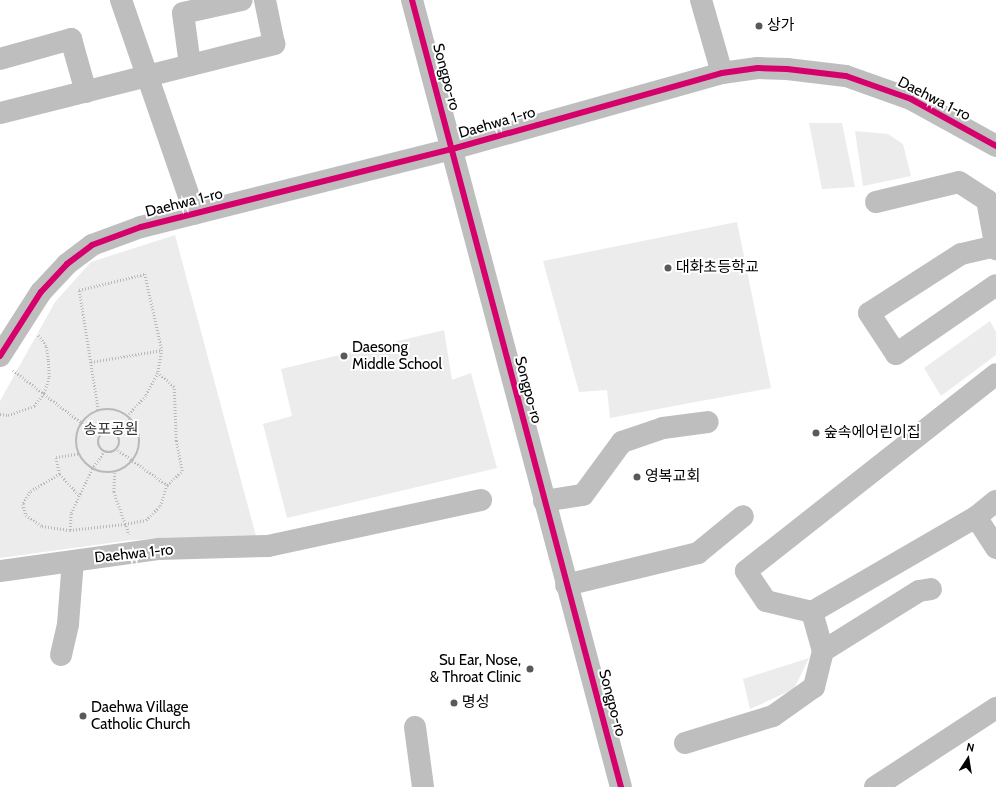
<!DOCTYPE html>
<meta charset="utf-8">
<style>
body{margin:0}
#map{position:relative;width:996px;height:787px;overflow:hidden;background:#fff;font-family:Cabin,"Noto Sans KR",sans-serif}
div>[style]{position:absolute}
.green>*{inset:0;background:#ececec}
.path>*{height:2.5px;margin-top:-1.25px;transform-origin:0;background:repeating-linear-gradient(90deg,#b9b9b9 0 1px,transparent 0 3px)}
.path>.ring{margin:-1.25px;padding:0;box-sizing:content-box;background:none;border:2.5px solid #b9b9b9;border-radius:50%}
.minor>*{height:22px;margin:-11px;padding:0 11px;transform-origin:11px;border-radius:11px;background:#bebebe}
.cycleway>*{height:6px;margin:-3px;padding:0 3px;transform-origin:3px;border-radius:3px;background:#d6006c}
.dots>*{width:11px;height:11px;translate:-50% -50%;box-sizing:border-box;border:2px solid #fff;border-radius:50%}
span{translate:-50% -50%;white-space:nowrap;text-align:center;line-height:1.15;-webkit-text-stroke:4px #fff;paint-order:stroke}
.poi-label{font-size:15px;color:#000}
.left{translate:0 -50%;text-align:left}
.right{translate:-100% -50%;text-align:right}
.street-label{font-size:15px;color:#000}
.park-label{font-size:15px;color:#333}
.north{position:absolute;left:948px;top:739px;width:40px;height:40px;-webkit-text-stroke:3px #fff;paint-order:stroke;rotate:12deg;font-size:11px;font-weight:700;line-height:16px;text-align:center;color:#000}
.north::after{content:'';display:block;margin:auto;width:14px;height:18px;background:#000;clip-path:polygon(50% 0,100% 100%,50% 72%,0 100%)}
</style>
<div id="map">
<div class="green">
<div style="clip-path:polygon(809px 123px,842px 123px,855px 187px,822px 189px)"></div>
<div style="clip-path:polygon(855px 131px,888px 134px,903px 144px,911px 176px,863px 186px)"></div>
<div style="clip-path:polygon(737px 222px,771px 388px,610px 418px,607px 390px,579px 392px,543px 261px)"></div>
<div style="clip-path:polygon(175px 235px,256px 536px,132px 540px,0 558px,0 401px,55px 302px,91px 262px)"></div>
<div style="clip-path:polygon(990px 321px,996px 332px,996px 355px,941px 396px,924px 368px)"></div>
<div style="clip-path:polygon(444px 330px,452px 380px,471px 373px,497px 468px,287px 518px,263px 424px,292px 416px,281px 369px)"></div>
<div style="clip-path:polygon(809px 658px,794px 689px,750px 709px,743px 679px)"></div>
</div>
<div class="path">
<div style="left:91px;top:362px;width:72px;rotate:-9.6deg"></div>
<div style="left:13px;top:370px;width:108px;rotate:37.5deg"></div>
<div class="ring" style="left:76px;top:409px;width:61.5px;height:61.5px"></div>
<div style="left:98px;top:410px;width:121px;rotate:-99deg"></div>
<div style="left:79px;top:290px;width:68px;rotate:-13.6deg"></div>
<div style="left:145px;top:274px;width:78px;rotate:77.4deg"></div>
<div style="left:162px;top:350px;width:23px;rotate:100deg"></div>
<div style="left:158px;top:373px;width:26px;rotate:118deg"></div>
<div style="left:146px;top:396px;width:26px;rotate:133deg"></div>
<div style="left:0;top:414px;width:8px;rotate:7deg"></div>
<div style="left:8px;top:415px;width:28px;rotate:-19deg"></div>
<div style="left:34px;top:406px;width:16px;rotate:-52deg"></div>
<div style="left:44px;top:393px;width:17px;rotate:-73deg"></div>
<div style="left:49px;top:377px;width:17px;rotate:-93deg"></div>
<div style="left:48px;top:360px;width:14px;rotate:-98deg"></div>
<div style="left:46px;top:346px;width:14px;rotate:-126deg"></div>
<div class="ring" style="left:98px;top:431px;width:19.5px;height:19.5px"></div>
<div style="left:116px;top:433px;width:21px;rotate:-45deg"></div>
<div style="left:118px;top:450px;width:60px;rotate:35.5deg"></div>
<div style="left:78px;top:454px;width:22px;rotate:170deg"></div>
<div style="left:56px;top:458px;width:16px;rotate:76deg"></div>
<div style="left:60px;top:474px;width:28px;rotate:48deg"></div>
<div style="left:115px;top:473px;width:19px;rotate:93deg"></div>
<div style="left:114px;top:492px;width:45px;rotate:70.3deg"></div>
<div style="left:60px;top:474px;width:35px;rotate:149deg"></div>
<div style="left:30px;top:492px;width:14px;rotate:120deg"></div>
<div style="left:23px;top:504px;width:11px;rotate:75deg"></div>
<div style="left:26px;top:515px;width:19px;rotate:35deg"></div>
<div style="left:42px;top:526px;width:28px;rotate:8deg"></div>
<div style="left:70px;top:530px;width:55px;rotate:-6.2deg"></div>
<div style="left:125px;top:524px;width:21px;rotate:-11deg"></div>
<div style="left:146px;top:520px;width:20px;rotate:-45deg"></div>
<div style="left:160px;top:506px;width:22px;rotate:-72deg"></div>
<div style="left:167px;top:485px;width:21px;rotate:-43deg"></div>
<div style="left:182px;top:471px;width:31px;rotate:-101deg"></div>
<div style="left:176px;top:441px;width:54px;rotate:-92.1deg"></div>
<div style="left:174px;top:387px;width:21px;rotate:-139deg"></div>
<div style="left:70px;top:530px;width:17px;rotate:-87deg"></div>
<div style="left:71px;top:513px;width:49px;rotate:-64.5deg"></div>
<div style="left:92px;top:469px;width:21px;rotate:-55deg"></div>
</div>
<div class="minor">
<div style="left:121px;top:0;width:226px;rotate:70.9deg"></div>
<div style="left:412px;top:0;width:814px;rotate:75.13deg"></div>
<div style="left:701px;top:0;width:76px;rotate:74deg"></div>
<div style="left:0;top:59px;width:74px;rotate:-15.7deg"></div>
<div style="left:71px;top:39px;width:55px;rotate:74.2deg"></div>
<div style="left:190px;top:65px;width:52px;rotate:-97.7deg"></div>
<div style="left:183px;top:13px;width:60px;rotate:-12.4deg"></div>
<div style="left:0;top:113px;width:283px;rotate:-14.1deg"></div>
<div style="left:274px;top:44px;width:45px;rotate:-101.6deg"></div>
<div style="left:876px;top:202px;width:85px;rotate:-13.5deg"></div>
<div style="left:959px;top:182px;width:33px;rotate:33deg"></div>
<div style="left:987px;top:200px;width:50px;rotate:79.6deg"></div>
<div style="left:996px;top:246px;width:36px;rotate:167deg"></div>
<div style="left:961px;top:254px;width:109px;rotate:147.3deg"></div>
<div style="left:869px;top:313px;width:49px;rotate:56.6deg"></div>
<div style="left:896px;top:354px;width:121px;rotate:-34.6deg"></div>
<div style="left:0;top:356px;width:76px;rotate:-57.4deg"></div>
<div style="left:41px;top:292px;width:38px;rotate:-47deg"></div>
<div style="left:67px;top:264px;width:31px;rotate:-37deg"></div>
<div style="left:92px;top:245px;width:52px;rotate:-20.2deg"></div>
<div style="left:141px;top:227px;width:321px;rotate:-14.1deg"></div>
<div style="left:452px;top:149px;width:280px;rotate:-15.7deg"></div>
<div style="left:722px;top:73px;width:36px;rotate:-8deg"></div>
<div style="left:758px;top:68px;width:29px;rotate:2deg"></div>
<div style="left:787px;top:69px;width:59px;rotate:6.8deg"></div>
<div style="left:846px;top:76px;width:69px;rotate:19.5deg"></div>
<div style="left:911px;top:99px;width:97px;rotate:28.9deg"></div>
<div style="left:544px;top:501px;width:39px;rotate:-9deg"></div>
<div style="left:583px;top:495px;width:66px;rotate:-53.7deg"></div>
<div style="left:622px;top:442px;width:43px;rotate:-18.9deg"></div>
<div style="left:663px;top:428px;width:45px;rotate:-7.6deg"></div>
<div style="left:976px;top:517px;width:37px;rotate:57deg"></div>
<div style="left:0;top:571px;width:161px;rotate:-7.9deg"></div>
<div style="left:159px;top:549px;width:109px;rotate:-1.6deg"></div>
<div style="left:268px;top:546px;width:218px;rotate:-12.2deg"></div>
<div style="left:566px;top:585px;width:136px;rotate:-13.6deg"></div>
<div style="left:698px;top:553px;width:58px;rotate:-39.4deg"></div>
<div style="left:812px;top:612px;width:190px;rotate:-30.1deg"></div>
<div style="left:976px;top:517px;width:26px;rotate:-39deg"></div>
<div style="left:823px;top:651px;width:113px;rotate:-32deg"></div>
<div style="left:919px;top:591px;width:12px;rotate:-9deg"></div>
<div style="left:61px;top:655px;width:32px;rotate:-77deg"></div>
<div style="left:68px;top:624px;width:63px;rotate:-85.5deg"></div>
<div style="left:415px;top:727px;width:61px;rotate:82.4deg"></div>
<div style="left:685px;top:743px;width:92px;rotate:-17.1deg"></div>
<div style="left:773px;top:716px;width:50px;rotate:-35.3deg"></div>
<div style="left:814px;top:687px;width:37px;rotate:-76deg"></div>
<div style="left:823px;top:651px;width:41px;rotate:-105.8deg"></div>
<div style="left:812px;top:612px;width:47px;rotate:-166.6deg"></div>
<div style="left:766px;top:601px;width:36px;rotate:-124deg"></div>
<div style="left:746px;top:571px;width:318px;rotate:-38.2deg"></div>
<div style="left:875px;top:787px;width:145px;rotate:-33.1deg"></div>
</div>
<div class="cycleway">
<div style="left:412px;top:0;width:814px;rotate:75.13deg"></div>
<div style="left:0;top:356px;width:76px;rotate:-57.4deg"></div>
<div style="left:41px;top:292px;width:38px;rotate:-47deg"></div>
<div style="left:67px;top:264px;width:31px;rotate:-37deg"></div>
<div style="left:92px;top:245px;width:52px;rotate:-20.2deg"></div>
<div style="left:141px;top:227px;width:321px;rotate:-14.1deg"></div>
<div style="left:452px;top:149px;width:280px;rotate:-15.7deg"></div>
<div style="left:722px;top:73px;width:36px;rotate:-8deg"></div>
<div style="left:758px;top:68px;width:29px;rotate:2deg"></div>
<div style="left:787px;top:69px;width:59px;rotate:6.8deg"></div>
<div style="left:846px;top:76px;width:69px;rotate:19.5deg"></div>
<div style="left:911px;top:99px;width:97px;rotate:28.9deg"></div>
</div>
<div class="dots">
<div style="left:759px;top:26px;background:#595959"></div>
<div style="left:668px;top:268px;background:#595959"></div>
<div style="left:344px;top:356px;background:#595959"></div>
<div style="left:816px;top:433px;background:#595959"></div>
<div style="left:637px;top:477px;background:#595959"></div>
<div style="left:530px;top:669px;background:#595959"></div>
<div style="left:454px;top:703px;background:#595959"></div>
<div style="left:83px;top:716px;background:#595959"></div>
</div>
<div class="poi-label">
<span class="left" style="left:767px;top:26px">상가</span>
<span class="left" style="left:676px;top:268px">대화초등학교</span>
<span class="left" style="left:352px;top:356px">Daesong<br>Middle School</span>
<span class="left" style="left:824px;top:433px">숲속에어린이집</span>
<span class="left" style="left:645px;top:477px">영복교회</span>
<span class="right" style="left:521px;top:669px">Su Ear, Nose,<br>&amp; Throat Clinic</span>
<span class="left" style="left:462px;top:703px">명성</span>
<span class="left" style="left:91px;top:716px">Daehwa Village<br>Catholic Church</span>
</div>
<div class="street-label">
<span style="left:446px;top:77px;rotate:75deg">Songpo-ro</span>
<span style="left:934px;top:99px;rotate:27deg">Daehwa 1-ro</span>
<span style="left:497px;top:123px;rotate:-16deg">Daehwa 1-ro</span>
<span style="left:184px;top:203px;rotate:-14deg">Daehwa 1-ro</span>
<span style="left:528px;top:390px;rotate:75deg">Songpo-ro</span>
<span style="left:134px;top:554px;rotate:-6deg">Daehwa 1-ro</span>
<span style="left:612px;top:703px;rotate:75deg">Songpo-ro</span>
</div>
<div class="park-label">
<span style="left:111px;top:430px">송포공원</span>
</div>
<div class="north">N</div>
</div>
